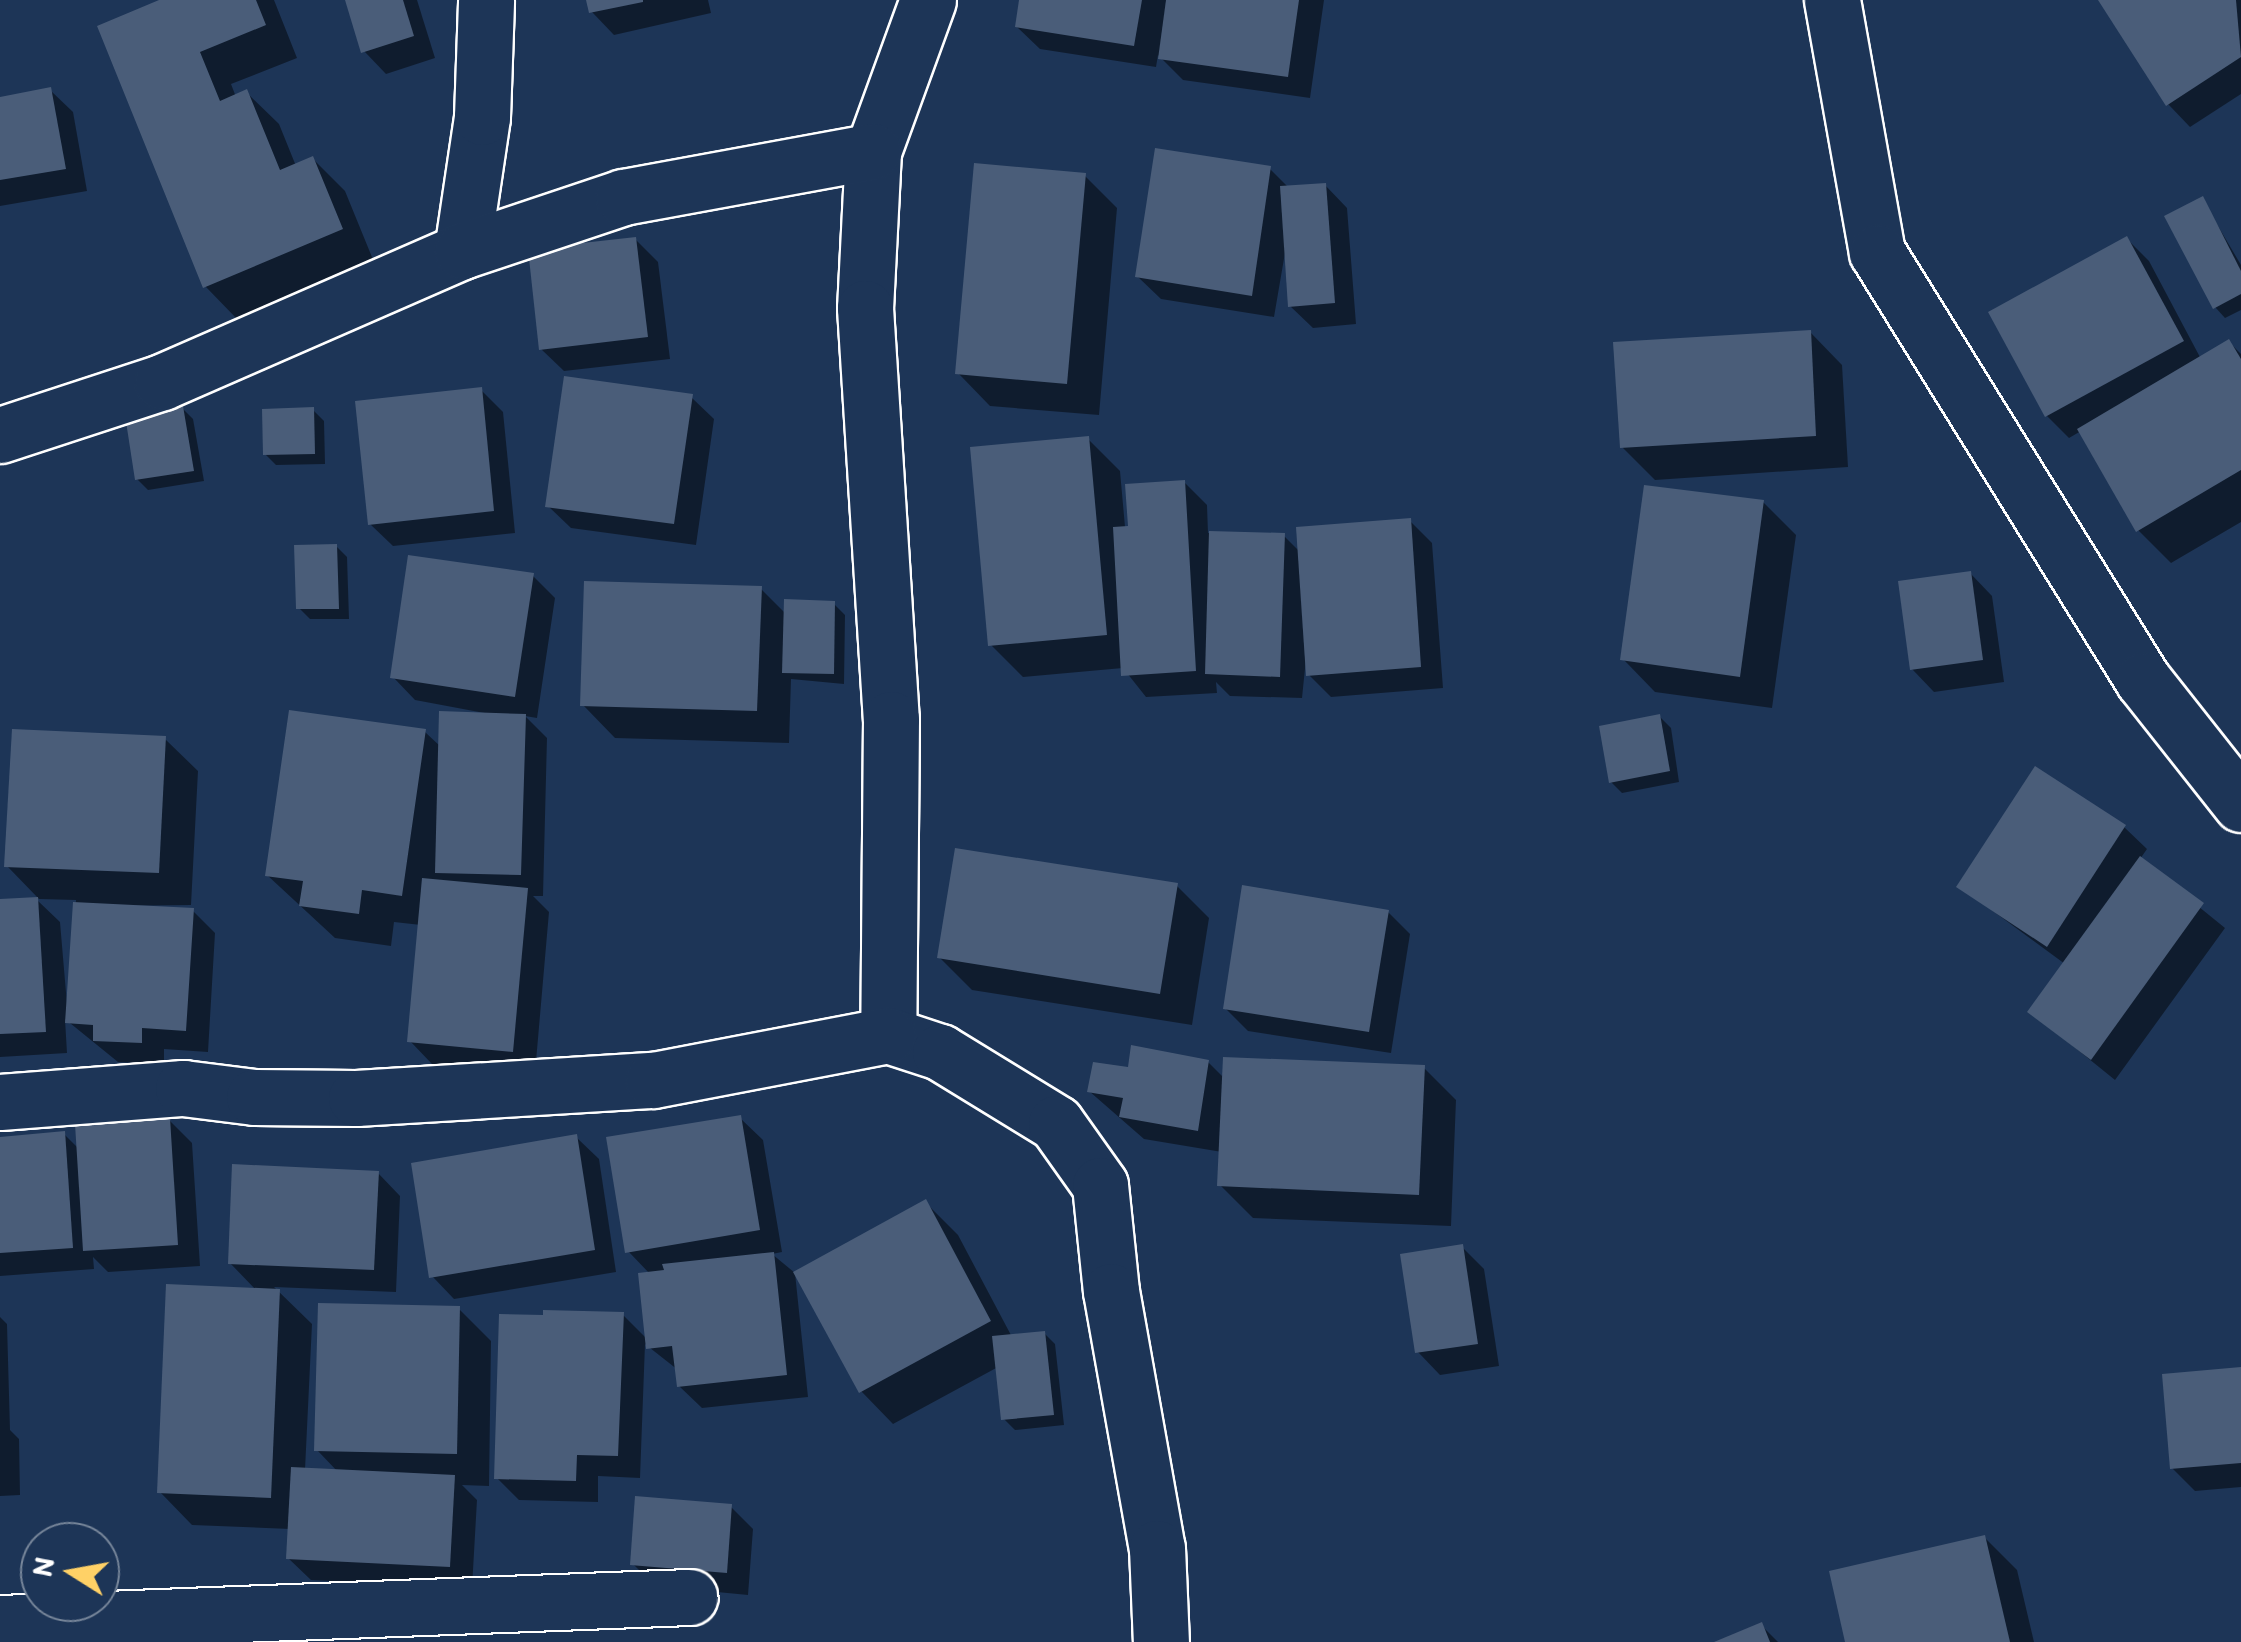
<!DOCTYPE html>
<style>
body{margin:0}
#map{position:relative;width:2241px;height:1642px;overflow:hidden;background:#1d3557;font-family:Itim,sans-serif}
div>[style]{position:absolute}
[style*='--x']{left:calc(var(--x)*1px);top:calc(var(--y)*1px);width:calc(var(--w)*1px);rotate:calc(var(--a)*1deg)}
.shadow>*{inset:0;background:#0007}
.building>*{inset:0;background:#4a5d79}
.roads{filter:drop-shadow(2px 0 #fff) drop-shadow(-2px 0 #fff) drop-shadow(0 2px #fff) drop-shadow(0 -2px #fff)}
.minor>*{height:55px;margin:-27.5px;padding:0 27.5px;transform-origin:27.5px;border-radius:27.5px;background:#1d3557}
span{translate:-50% -50%;white-space:nowrap;text-align:center;line-height:1.15;-webkit-text-stroke:10px #1d3557;paint-order:stroke}
.north{position:absolute;left:20px;top:1522px;width:100px;height:100px;box-sizing:border-box;background:#1d3557;border:2px solid #77869a;border-radius:50%;rotate:281deg;font-size:28px;font-weight:700;line-height:40px;text-align:center;color:#fff}
.north::after{content:'';display:block;margin:auto;width:35px;height:45px;background:#ffd166;clip-path:polygon(50% 0,100% 100%,50% 72%,0 100%)}
</style>
<div id="map">
<div class="shadow">
<div style="clip-path:polygon(166px 0,274px 0,297px 58px,231px 84px,236px 97px,246px 92px,279px 124px,296px 166px,313px 159px,345px 191px,374px 262px,237px 319px,205px 286px)"></div>
<div style="clip-path:polygon(348px 0,417px 0,435px 58px,386px 74px,364px 51px)"></div>
<div style="clip-path:polygon(589px 0,708px 0,711px 13px,614px 35px,592px 12px)"></div>
<div style="clip-path:polygon(1022px 0,1324px 0,1310px 98px,1183px 80px,1158px 55px,1156px 67px,1040px 49px,1017px 27px)"></div>
<div style="clip-path:polygon(2101px 0,2241px 0,2241px 94px,2190px 127px,2168px 104px)"></div>
<div style="clip-path:polygon(50px 90px,73px 112px,87px 191px,0 206px,0 99px)"></div>
<div style="clip-path:polygon(1270px 169px,1289px 188px,1325px 185px,1347px 208px,1356px 324px,1313px 328px,1290px 306px,1286px 247px,1274px 317px,1161px 299px,1138px 277px)"></div>
<div style="clip-path:polygon(1085px 176px,1117px 208px,1099px 415px,990px 406px,958px 373px)"></div>
<div style="clip-path:polygon(2202px 199px,2241px 265px,2241px 310px,2225px 318px,2215px 307px)"></div>
<div style="clip-path:polygon(635px 239px,658px 262px,670px 359px,564px 371px,541px 349px)"></div>
<div style="clip-path:polygon(2127px 239px,2149px 261px,2201px 359px,2229px 342px,2241px 354px,2241px 522px,2171px 563px,2138px 530px,2081px 431px,2069px 438px,2047px 416px)"></div>
<div style="clip-path:polygon(1810px 332px,1842px 365px,1848px 467px,1655px 480px,1622px 447px)"></div>
<div style="clip-path:polygon(481px 390px,503px 412px,515px 533px,393px 546px,370px 524px)"></div>
<div style="clip-path:polygon(691px 397px,714px 419px,696px 545px,571px 528px,548px 506px)"></div>
<div style="clip-path:polygon(182px 408px,193px 419px,204px 481px,148px 490px,137px 479px)"></div>
<div style="clip-path:polygon(313px 410px,324px 421px,325px 464px,276px 465px,265px 454px)"></div>
<div style="clip-path:polygon(1088px 439px,1120px 471px,1126px 538px,1184px 482px,1207px 505px,1208px 533px,1284px 536px,1300px 552px,1410px 521px,1432px 543px,1443px 688px,1331px 697px,1309px 675px,1307px 649px,1302px 698px,1230px 696px,1216px 682px,1217px 693px,1146px 697px,1123px 668px,1023px 677px,991px 645px)"></div>
<div style="clip-path:polygon(1763px 502px,1796px 535px,1772px 708px,1655px 692px,1623px 659px)"></div>
<div style="clip-path:polygon(336px 546px,347px 557px,349px 619px,310px 619px,299px 608px)"></div>
<div style="clip-path:polygon(1970px 573px,1992px 596px,2004px 682px,1934px 692px,1912px 669px)"></div>
<div style="clip-path:polygon(532px 575px,555px 598px,537px 718px,525px 716px,547px 738px,543px 896px,533px 896px,549px 912px,535px 1073px,432px 1064px,410px 1041px,421px 925px,394px 922px,391px 946px,335px 938px,267px 875px,425px 732px,441px 747px,495px 715px,415px 700px,393px 677px)"></div>
<div style="clip-path:polygon(760px 588px,786px 614px,834px 604px,845px 615px,844px 684px,791px 679px,789px 743px,615px 738px,583px 705px)"></div>
<div style="clip-path:polygon(1660px 717px,1671px 728px,1679px 782px,1622px 793px,1611px 782px)"></div>
<div style="clip-path:polygon(165px 739px,198px 771px,191px 905px,107px 906px,193px 911px,215px 933px,208px 1052px,164px 1049px,164px 1064px,118px 1062px,65px 1019px,67px 1053px,0 1057px,0 902px,37px 900px,60px 922px,68px 1016px,76px 900px,39px 899px,7px 866px)"></div>
<div style="clip-path:polygon(2124px 827px,2147px 849px,2140px 859px,2225px 928px,2115px 1080px,2031px 1012px,2065px 964px,1959px 886px)"></div>
<div style="clip-path:polygon(1177px 886px,1209px 918px,1192px 1025px,972px 990px,939px 957px)"></div>
<div style="clip-path:polygon(1388px 912px,1410px 934px,1391px 1053px,1248px 1031px,1225px 1008px)"></div>
<div style="clip-path:polygon(1208px 1062px,1225px 1079px,1424px 1068px,1456px 1100px,1451px 1226px,1253px 1218px,1220px 1185px,1222px 1152px,1144px 1139px,1089px 1091px,1130px 1070px)"></div>
<div style="clip-path:polygon(740px 1118px,763px 1140px,782px 1252px,772px 1254px,795px 1273px,808px 1397px,702px 1408px,679px 1386px,678px 1370px,645px 1344px,640px 1478px,598px 1476px,598px 1502px,519px 1500px,497px 1478px,623px 1315px,647px 1339px,650px 1274px,628px 1251px)"></div>
<div style="clip-path:polygon(169px 1120px,192px 1143px,200px 1266px,108px 1272px,93px 1257px,94px 1269px,0 1276px,0 1139px,64px 1134px,79px 1149px)"></div>
<div style="clip-path:polygon(576px 1137px,599px 1159px,616px 1272px,454px 1299px,432px 1276px)"></div>
<div style="clip-path:polygon(378px 1173px,400px 1196px,396px 1292px,274px 1287px,312px 1324px,305px 1470px,338px 1472px,317px 1450px,459px 1309px,491px 1341px,489px 1486px,462px 1485px,477px 1500px,472px 1588px,311px 1580px,288px 1558px,290px 1529px,192px 1525px,160px 1492px,257px 1291px,230px 1263px)"></div>
<div style="clip-path:polygon(925px 1202px,958px 1235px,1012px 1337px,1044px 1333px,1055px 1344px,1064px 1425px,1015px 1430px,1004px 1419px,998px 1367px,893px 1424px,861px 1391px)"></div>
<div style="clip-path:polygon(1462px 1247px,1484px 1269px,1499px 1366px,1440px 1375px,1418px 1352px)"></div>
<div style="clip-path:polygon(0 1317px,7px 1324px,10px 1430px,19px 1439px,20px 1495px,0 1496px)"></div>
<div style="clip-path:polygon(2241px 1370px,2241px 1487px,2195px 1491px,2172px 1468px)"></div>
<div style="clip-path:polygon(731px 1507px,753px 1529px,748px 1595px,655px 1586px,633px 1564px)"></div>
<div style="clip-path:polygon(1985px 1538px,2017px 1570px,2034px 1642px,1848px 1642px)"></div>
<div style="clip-path:polygon(1761px 1625px,1778px 1642px,1720px 1642px)"></div>
</div>
<div class="building">
<div style="clip-path:polygon(159px 0,256px 0,266px 25px,200px 52px,220px 101px,247px 89px,280px 170px,313px 156px,343px 229px,203px 288px,97px 26px)"></div>
<div style="clip-path:polygon(345px 0,403px 0,414px 36px,361px 53px)"></div>
<div style="clip-path:polygon(586px 0,643px 0,643px 2px,589px 13px)"></div>
<div style="clip-path:polygon(1019px 0,1142px 0,1134px 46px,1015px 27px)"></div>
<div style="clip-path:polygon(1166px 0,1299px 0,1288px 77px,1158px 59px)"></div>
<div style="clip-path:polygon(2098px 0,2236px 0,2241px 57px,2166px 106px)"></div>
<div style="clip-path:polygon(51px 87px,66px 169px,0 180px,0 97px)"></div>
<div style="clip-path:polygon(1155px 148px,1271px 166px,1252px 296px,1135px 277px)"></div>
<div style="clip-path:polygon(974px 163px,1086px 173px,1067px 384px,955px 374px)"></div>
<div style="clip-path:polygon(1326px 183px,1335px 303px,1288px 307px,1280px 186px)"></div>
<div style="clip-path:polygon(2203px 196px,2241px 271px,2241px 294px,2213px 309px,2164px 216px)"></div>
<div style="clip-path:polygon(2127px 236px,2184px 341px,2045px 417px,1988px 312px)"></div>
<div style="clip-path:polygon(636px 237px,648px 337px,539px 350px,528px 249px)"></div>
<div style="clip-path:polygon(1811px 330px,1816px 436px,1620px 448px,1613px 342px)"></div>
<div style="clip-path:polygon(2229px 339px,2241px 359px,2241px 470px,2136px 532px,2077px 429px)"></div>
<div style="clip-path:polygon(564px 376px,693px 394px,674px 524px,545px 507px)"></div>
<div style="clip-path:polygon(482px 387px,494px 511px,368px 525px,355px 401px)"></div>
<div style="clip-path:polygon(183px 406px,194px 471px,135px 480px,125px 415px)"></div>
<div style="clip-path:polygon(314px 407px,315px 454px,263px 455px,262px 409px)"></div>
<div style="clip-path:polygon(1089px 436px,1107px 635px,988px 646px,970px 447px)"></div>
<div style="clip-path:polygon(1185px 480px,1196px 671px,1121px 676px,1113px 527px,1128px 526px,1125px 484px)"></div>
<div style="clip-path:polygon(1644px 485px,1764px 500px,1740px 677px,1620px 660px)"></div>
<div style="clip-path:polygon(1411px 518px,1421px 667px,1306px 676px,1296px 527px)"></div>
<div style="clip-path:polygon(1209px 531px,1285px 533px,1280px 677px,1205px 674px)"></div>
<div style="clip-path:polygon(337px 544px,339px 609px,296px 609px,294px 545px)"></div>
<div style="clip-path:polygon(408px 555px,534px 573px,515px 697px,390px 678px)"></div>
<div style="clip-path:polygon(1971px 571px,1983px 660px,1910px 670px,1898px 581px)"></div>
<div style="clip-path:polygon(584px 581px,762px 586px,757px 711px,580px 706px)"></div>
<div style="clip-path:polygon(784px 599px,835px 601px,834px 674px,782px 673px)"></div>
<div style="clip-path:polygon(289px 710px,426px 729px,402px 896px,362px 890px,359px 914px,299px 906px,303px 881px,265px 876px)"></div>
<div style="clip-path:polygon(439px 711px,526px 714px,521px 875px,435px 873px)"></div>
<div style="clip-path:polygon(1660px 714px,1670px 771px,1609px 783px,1599px 726px)"></div>
<div style="clip-path:polygon(12px 729px,166px 736px,159px 873px,4px 867px)"></div>
<div style="clip-path:polygon(2035px 766px,2126px 825px,2047px 947px,1956px 887px)"></div>
<div style="clip-path:polygon(955px 848px,1178px 883px,1160px 994px,937px 958px)"></div>
<div style="clip-path:polygon(2140px 856px,2204px 903px,2091px 1060px,2027px 1012px)"></div>
<div style="clip-path:polygon(422px 878px,528px 888px,513px 1052px,407px 1042px)"></div>
<div style="clip-path:polygon(1242px 885px,1389px 910px,1369px 1032px,1223px 1009px)"></div>
<div style="clip-path:polygon(38px 897px,46px 1032px,0 1034px,0 899px)"></div>
<div style="clip-path:polygon(73px 902px,194px 908px,186px 1031px,142px 1028px,142px 1043px,93px 1041px,93px 1025px,65px 1023px)"></div>
<div style="clip-path:polygon(1131px 1045px,1209px 1060px,1198px 1131px,1119px 1117px,1123px 1098px,1087px 1092px,1093px 1062px,1128px 1067px)"></div>
<div style="clip-path:polygon(1223px 1057px,1425px 1065px,1419px 1195px,1217px 1186px)"></div>
<div style="clip-path:polygon(741px 1115px,760px 1230px,625px 1253px,606px 1137px)"></div>
<div style="clip-path:polygon(170px 1118px,178px 1245px,83px 1251px,75px 1124px)"></div>
<div style="clip-path:polygon(65px 1131px,73px 1248px,0 1253px,0 1137px)"></div>
<div style="clip-path:polygon(577px 1134px,595px 1250px,429px 1278px,411px 1163px)"></div>
<div style="clip-path:polygon(232px 1164px,379px 1171px,374px 1270px,228px 1264px)"></div>
<div style="clip-path:polygon(926px 1199px,991px 1321px,859px 1393px,793px 1272px)"></div>
<div style="clip-path:polygon(1463px 1244px,1478px 1344px,1415px 1353px,1400px 1254px)"></div>
<div style="clip-path:polygon(774px 1252px,787px 1375px,677px 1387px,672px 1346px,646px 1349px,638px 1273px,664px 1270px,662px 1264px)"></div>
<div style="clip-path:polygon(166px 1284px,280px 1289px,271px 1498px,157px 1493px)"></div>
<div style="clip-path:polygon(318px 1303px,460px 1306px,457px 1454px,314px 1451px)"></div>
<div style="clip-path:polygon(543px 1310px,624px 1312px,618px 1456px,577px 1455px,576px 1481px,494px 1479px,499px 1314px,543px 1315px)"></div>
<div style="clip-path:polygon(1045px 1331px,1054px 1415px,1001px 1420px,992px 1336px)"></div>
<div style="clip-path:polygon(2241px 1367px,2241px 1463px,2170px 1469px,2162px 1374px)"></div>
<div style="clip-path:polygon(291px 1467px,455px 1475px,450px 1567px,286px 1559px)"></div>
<div style="clip-path:polygon(635px 1496px,732px 1504px,727px 1573px,630px 1565px)"></div>
<div style="clip-path:polygon(1985px 1535px,2010px 1642px,1845px 1642px,1829px 1571px)"></div>
<div style="clip-path:polygon(1762px 1622px,1770px 1642px,1714px 1642px)"></div>
</div>
<div class="roads">
<div class="minor">
<div style="--x:928;--y:0;--w:161;--a:110"></div>
<div style="--x:873;--y:151;--w:157;--a:92.9"></div>
<div style="--x:865;--y:308;--w:412;--a:86.4"></div>
<div style="--x:891;--y:719;--w:316;--a:90.5"></div>
<div style="--x:888;--y:1035;--w:55;--a:18.1"></div>
<div style="--x:940;--y:1052;--w:136;--a:31.5"></div>
<div style="--x:1056;--y:1123;--w:76;--a:54.6"></div>
<div style="--x:1100;--y:1185;--w:107;--a:84.1"></div>
<div style="--x:1111;--y:1291;--w:261;--a:79.9"></div>
<div style="--x:1157;--y:1548;--w:94;--a:87.6"></div>
<div style="--x:1832;--y:0;--w:256;--a:79.9"></div>
<div style="--x:1877;--y:252;--w:504;--a:58.14"></div>
<div style="--x:2143;--y:680;--w:158;--a:51.7"></div>
<div style="--x:462;--y:251;--w:135;--a:-81.5"></div>
<div style="--x:482;--y:117;--w:117;--a:-88"></div>
<div style="--x:0;--y:435;--w:170;--a:-18.1"></div>
<div style="--x:162;--y:382;--w:327;--a:-23.6"></div>
<div style="--x:462;--y:251;--w:170;--a:-18.5"></div>
<div style="--x:623;--y:197;--w:254;--a:-10.4"></div>
<div style="--x:0;--y:1102;--w:184;--a:-4.4"></div>
<div style="--x:183;--y:1088;--w:72;--a:7.2"></div>
<div style="--x:254;--y:1097;--w:102;--a:0.6"></div>
<div style="--x:356;--y:1098;--w:298;--a:-3.5"></div>
<div style="--x:653;--y:1080;--w:239;--a:-10.8"></div>
<div style="--x:0;--y:1623;--w:690;--a:-2.16"></div>
</div>
</div>
<div class="north">N</div>
</div>
